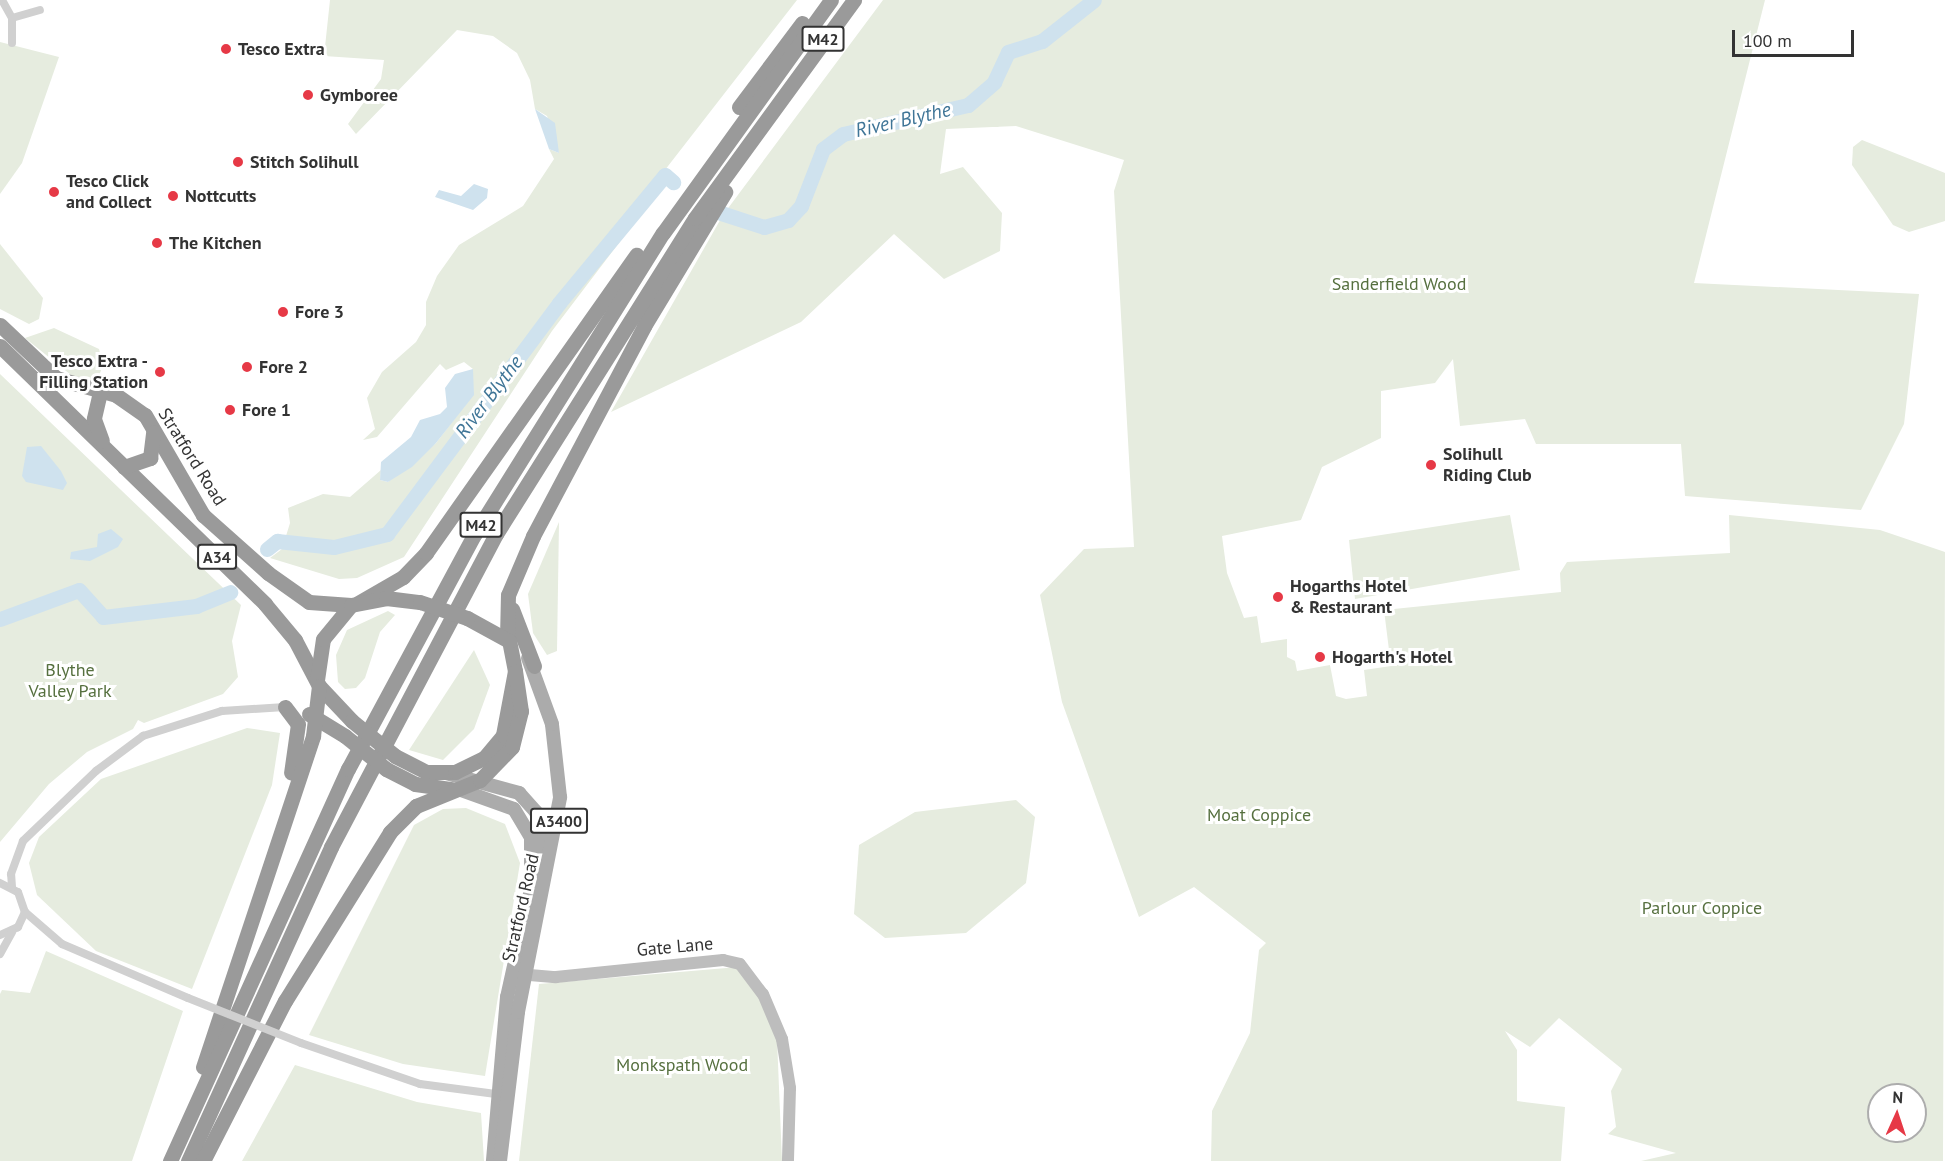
<!DOCTYPE html>
<style>
body{margin:0}
#map{position:relative;width:1945px;height:1161px;overflow:hidden;background:#fff;font-family:"PT Sans",sans-serif}
div>[style]{position:absolute}
[style*='--x']{left:calc(var(--x)*1px);top:calc(var(--y)*1px);width:calc(var(--w)*1px);rotate:calc(var(--a)*1deg)}
.green>*{inset:0;background:#e6ecdf}
.water>*{inset:0;background:#cfe2ee}
.river>*{height:15px;margin:-7.5px;padding:0 7.5px;transform-origin:7.5px;border-radius:7.5px;background:#cfe2ee}
.street>*{height:8px;margin:-4px;padding:0 4px;transform-origin:4px;border-radius:4px;background:#d0d0d0}
.secondary>*{height:12px;margin:-6px;padding:0 6px;transform-origin:6px;border-radius:6px;background:#bdbdbd}
.primary>*{height:14px;margin:-7px;padding:0 7px;transform-origin:7px;border-radius:7px;background:#ababab}
.highway>*{height:15px;margin:-7.5px;padding:0 7.5px;transform-origin:7.5px;border-radius:7.5px;background:#9a9a9a}
.street-bridge>*{height:8px;margin:-4px;padding:0 4px;transform-origin:4px;border-radius:4px;background:#d0d0d0}
.highway-bridge>*{height:15px;margin:-7.5px;padding:0 7.5px;transform-origin:7.5px;border-radius:7.5px;background:#9a9a9a}
.dots>*{width:16px;height:16px;translate:-50% -50%;box-sizing:border-box;border:3px solid #fff;border-radius:50%}
span{translate:-50% -50%;white-space:nowrap;text-align:center;line-height:1.15;-webkit-text-stroke:6px #fff;paint-order:stroke}
.shield-label span{padding:2px 4px;background:#fff;border:2px solid;border-radius:4px;-webkit-text-stroke-width:0}
.shield-label{font-size:16px;color:#333;font-weight:700}
.poi-label{font-size:18px;color:#333;font-weight:700}
.left{translate:0 -50%;text-align:left}
.right{translate:-100% -50%;text-align:right}
.park-label{font-size:18px;color:#56703f}
.street-label{font-size:18px;color:#333}
.water-label{font-size:20px;color:#3f7597;font-style:italic}
.north{position:absolute;left:1867px;top:1083px;width:60px;height:60px;box-sizing:border-box;background:#fff;border:2px solid #adadad;border-radius:50%;rotate:3deg;font-size:16px;font-weight:700;line-height:24px;text-align:center;color:#333}
.north::after{content:'';display:block;margin:auto;width:21px;height:27px;background:#e63946;clip-path:polygon(50% 0,100% 100%,50% 72%,0 100%)}
.scale{position:absolute;left:1732px;top:30px;width:122px;height:27px;box-sizing:border-box;border:3px solid #333;border-top:0;padding-left:8px;font-size:18px;line-height:21px;white-space:nowrap;color:#333;-webkit-text-stroke:4px #fff;paint-order:stroke}
</style>
<div id="map">
<div class="green">
<div style="clip-path:polygon(330px 0,797px 0,630px 215px,634px 223px,552px 331px,404px 557px,357px 578px,339px 579px,270px 558px,282px 549px,290px 523px,288px 508px,323px 494px,350px 497px,381px 470px,380px 480px,388px 482px,436px 443px,473px 395px,473px 369px,464px 362px,446px 370px,440px 364px,377px 437px,363px 440px,375px 429px,367px 398px,382px 372px,416px 342px,426px 325px,426px 302px,437px 276px,459px 245px,523px 206px,554px 159px,549px 149px,559px 153px,547px 116px,535px 109px,530px 80px,517px 53px,493px 36px,457px 30px,356px 134px,348px 124px,381px 79px,384px 60px,324px 56px)"></div>
<div style="clip-path:polygon(evenodd,883px 0,1765px 0,1694px 283px,1919px 294px,1904px 424px,1861px 510px,1685px 496px,1681px 444px,1536px 444px,1525px 419px,1460px 426px,1453px 359px,1435px 383px,1381px 391px,1381px 438px,1322px 467px,1301px 520px,1222px 536px,1227px 573px,1244px 618px,1257px 616px,1261px 643px,1287px 639px,1287px 657px,1295px 661px,1297px 671px,1330px 665px,1336px 696px,1346px 699px,1367px 696px,1364px 670px,1391px 666px,1384px 610px,1561px 592px,1560px 573px,1567px 562px,1730px 553px,1729px 515px,1880px 530px,1945px 552px,1943px 1161px,1641px 1161px,1676px 1153px,1608px 1134px,1616px 1127px,1611px 1091px,1622px 1069px,1559px 1018px,1530px 1047px,1505px 1031px,1517px 1050px,1517px 1101px,1565px 1107px,1561px 1161px,1211px 1161px,1212px 1111px,1250px 1033px,1259px 950px,1266px 943px,1194px 887px,1139px 917px,1062px 702px,1040px 595px,1084px 549px,1134px 547px,1114px 191px,1124px 160px,1016px 126px,946px 129px,940px 174px,963px 167px,1002px 213px,1000px 251px,944px 279px,894px 234px,801px 322px,611px 412px,723px 215px,883px 0,1879px 1095px,1915px 1095px,1915px 1131px,1879px 1131px,1879px 1095px)"></div>
<div style="clip-path:polygon(0 42px,59px 57px,22px 163px,0 194px)"></div>
<div style="clip-path:polygon(1862px 140px,1945px 173px,1945px 221px,1909px 232px,1893px 225px,1852px 165px,1853px 147px)"></div>
<div style="clip-path:polygon(0 244px,43px 298px,39px 319px,29px 324px,0 309px)"></div>
<div style="clip-path:polygon(54px 328px,99px 349px,103px 365px,96px 384px,76px 379px,25px 338px)"></div>
<div style="clip-path:polygon(0 374px,241px 605px,232px 641px,238px 677px,223px 694px,144px 723px,138px 720px,133px 729px,87px 752px,49px 784px,0 842px)"></div>
<div style="clip-path:polygon(1510px 515px,1520px 570px,1355px 599px,1349px 540px)"></div>
<div style="clip-path:polygon(559px 522px,557px 651px,547px 655px,533px 633px,528px 594px)"></div>
<div style="clip-path:polygon(388px 611px,395px 615px,380px 632px,365px 678px,356px 688px,345px 689px,338px 682px,336px 655px,347px 630px)"></div>
<div style="clip-path:polygon(474px 650px,490px 685px,474px 729px,443px 760px,409px 750px)"></div>
<div style="clip-path:polygon(247px 728px,280px 733px,272px 785px,192px 989px,96px 951px,37px 895px,29px 863px,39px 837px,101px 779px)"></div>
<div style="clip-path:polygon(1016px 800px,1035px 817px,1026px 883px,966px 933px,885px 938px,854px 914px,859px 845px,915px 812px)"></div>
<div style="clip-path:polygon(466px 808px,505px 824px,520px 863px,485px 1076px,403px 1064px,309px 1035px,414px 825px,443px 809px)"></div>
<div style="clip-path:polygon(46px 951px,183px 1011px,132px 1161px,0 1161px,0 994px,2px 990px,30px 993px)"></div>
<div style="clip-path:polygon(738px 967px,755px 986px,777px 1039px,782px 1161px,519px 1161px,539px 984px)"></div>
<div style="clip-path:polygon(295px 1065px,417px 1102px,481px 1113px,484px 1161px,242px 1161px)"></div>
</div>
<div class="water">
<div style="clip-path:polygon(535px 109px,555px 123px,559px 153px,549px 149px)"></div>
<div style="clip-path:polygon(474px 184px,488px 189px,487px 198px,473px 210px,435px 197px,439px 190px,461px 196px)"></div>
<div style="clip-path:polygon(473px 369px,474px 395px,436px 443px,412px 467px,388px 482px,380px 480px,381px 462px,411px 437px,420px 420px,440px 414px,447px 407px,445px 388px,455px 374px)"></div>
<div style="clip-path:polygon(41px 446px,61px 471px,67px 483px,63px 490px,26px 482px,22px 476px,27px 447px)"></div>
<div style="clip-path:polygon(111px 529px,123px 539px,118px 547px,90px 561px,70px 559px,71px 552px,97px 547px,98px 534px)"></div>
</div>
<div class="river">
<div style="--x:721;--y:213;--w:45;--a:18"></div>
<div style="--x:764;--y:227;--w:25;--a:-16"></div>
<div style="--x:788;--y:220;--w:19;--a:-47"></div>
<div style="--x:801;--y:206;--w:61;--a:-68.9"></div>
<div style="--x:823;--y:149;--w:25;--a:-37"></div>
<div style="--x:843;--y:134;--w:128;--a:-13.1"></div>
<div style="--x:968;--y:105;--w:35;--a:-41"></div>
<div style="--x:994;--y:82;--w:33;--a:-65"></div>
<div style="--x:1008;--y:52;--w:36;--a:-18"></div>
<div style="--x:1042;--y:41;--w:66;--a:-38.3"></div>
<div style="--x:267;--y:549;--w:13;--a:-39"></div>
<div style="--x:277;--y:541;--w:57;--a:6"></div>
<div style="--x:334;--y:547;--w:55;--a:-13.8"></div>
<div style="--x:387;--y:534;--w:288;--a:-53.3"></div>
<div style="--x:559;--y:303;--w:166;--a:-50.4"></div>
<div style="--x:665;--y:175;--w:11;--a:41"></div>
<div style="--x:0;--y:619;--w:84;--a:-20.2"></div>
<div style="--x:79;--y:590;--w:36;--a:48"></div>
<div style="--x:103;--y:617;--w:94;--a:-6.7"></div>
<div style="--x:196;--y:606;--w:37;--a:-22"></div>
</div>
<div class="street">
<div style="--x:2;--y:0;--w:21;--a:61"></div>
<div style="--x:12;--y:18;--w:29;--a:-16"></div>
<div style="--x:12;--y:43;--w:25;--a:-90"></div>
<div style="--x:0;--y:883;--w:20;--a:27"></div>
<div style="--x:18;--y:892;--w:21;--a:71"></div>
<div style="--x:25;--y:912;--w:17;--a:115"></div>
<div style="--x:18;--y:927;--w:20;--a:156"></div>
<div style="--x:12;--y:887;--w:13;--a:-94"></div>
<div style="--x:11;--y:874;--w:35;--a:-70"></div>
<div style="--x:23;--y:841;--w:101;--a:-43.8"></div>
<div style="--x:96;--y:771;--w:59;--a:-36.7"></div>
<div style="--x:143;--y:736;--w:83;--a:-17.6"></div>
<div style="--x:222;--y:711;--w:63;--a:-3.6"></div>
<div style="--x:25;--y:912;--w:49;--a:40.9"></div>
<div style="--x:62;--y:944;--w:137;--a:23.2"></div>
<div style="--x:0;--y:954;--w:25;--a:-61"></div>
<div style="--x:301;--y:1043;--w:126;--a:19"></div>
<div style="--x:420;--y:1084;--w:84;--a:7.5"></div>
</div>
<div class="secondary">
<div style="--x:518;--y:974;--w:38;--a:5"></div>
<div style="--x:556;--y:977;--w:168;--a:-5.8"></div>
<div style="--x:723;--y:960;--w:17;--a:13"></div>
<div style="--x:740;--y:964;--w:38;--a:53"></div>
<div style="--x:763;--y:994;--w:49;--a:67.1"></div>
<div style="--x:782;--y:1039;--w:50;--a:80.7"></div>
<div style="--x:790;--y:1088;--w:73;--a:91.6"></div>
</div>
<div class="primary">
<div style="--x:446;--y:773;--w:76;--a:15.3"></div>
<div style="--x:519;--y:793;--w:25;--a:48"></div>
<div style="--x:536;--y:812;--w:24;--a:73"></div>
<div style="--x:543;--y:835;--w:166;--a:102.5"></div>
<div style="--x:507;--y:997;--w:165;--a:94.9"></div>
<div style="--x:458;--y:789;--w:59;--a:19.7"></div>
<div style="--x:514;--y:809;--w:33;--a:59"></div>
<div style="--x:531;--y:837;--w:29;--a:90"></div>
<div style="--x:500;--y:1161;--w:150;--a:-83.1"></div>
<div style="--x:518;--y:1012;--w:219;--a:-78.9"></div>
<div style="--x:560;--y:797;--w:73;--a:-96.3"></div>
<div style="--x:552;--y:724;--w:70;--a:-110"></div>
</div>
<div class="highway">
<div style="--x:739;--y:107;--w:105;--a:-53.1"></div>
<div style="--x:0;--y:325;--w:77;--a:43.4"></div>
<div style="--x:56;--y:378;--w:62;--a:15.8"></div>
<div style="--x:116;--y:395;--w:35;--a:35"></div>
<div style="--x:145;--y:415;--w:116;--a:59.9"></div>
<div style="--x:203;--y:515;--w:87;--a:41.7"></div>
<div style="--x:268;--y:573;--w:50;--a:35.3"></div>
<div style="--x:309;--y:602;--w:42;--a:4.1"></div>
<div style="--x:0;--y:346;--w:370;--a:44.2"></div>
<div style="--x:265;--y:604;--w:47;--a:50.2"></div>
<div style="--x:295;--y:640;--w:52;--a:62.4"></div>
<div style="--x:319;--y:686;--w:48;--a:46.7"></div>
<div style="--x:100;--y:392;--w:28;--a:103"></div>
<div style="--x:94;--y:419;--w:23;--a:70"></div>
<div style="--x:124;--y:467;--w:28;--a:-19"></div>
<div style="--x:150;--y:458;--w:26;--a:-83"></div>
<div style="--x:358;--y:603;--w:52;--a:-30"></div>
<div style="--x:403;--y:577;--w:33;--a:-46"></div>
<div style="--x:426;--y:553;--w:365;--a:-54.8"></div>
<div style="--x:512;--y:609;--w:61;--a:68.9"></div>
<div style="--x:507;--y:638;--w:43;--a:-88.7"></div>
<div style="--x:508;--y:595;--w:64;--a:-67"></div>
<div style="--x:533;--y:536;--w:238;--a:-62.1"></div>
<div style="--x:644;--y:326;--w:157;--a:-58.8"></div>
<div style="--x:317;--y:680;--w:41;--a:-81.7"></div>
<div style="--x:323;--y:639;--w:44;--a:-50.5"></div>
<div style="--x:351;--y:605;--w:36;--a:-11"></div>
<div style="--x:386;--y:598;--w:34;--a:7"></div>
<div style="--x:285;--y:707;--w:21;--a:53"></div>
<div style="--x:298;--y:724;--w:49;--a:98.1"></div>
<div style="--x:309;--y:714;--w:42;--a:31.4"></div>
<div style="--x:395;--y:756;--w:36;--a:27"></div>
<div style="--x:427;--y:772;--w:28;--a:0"></div>
<div style="--x:455;--y:772;--w:32;--a:-26"></div>
<div style="--x:484;--y:758;--w:30;--a:-50"></div>
<div style="--x:503;--y:735;--w:65;--a:-79.4"></div>
<div style="--x:515;--y:671;--w:31;--a:-101"></div>
<div style="--x:509;--y:641;--w:48;--a:-151.3"></div>
<div style="--x:386;--y:769;--w:33;--a:27"></div>
<div style="--x:415;--y:784;--w:37;--a:8"></div>
<div style="--x:203;--y:1067;--w:349;--a:-71.6"></div>
<div style="--x:313;--y:736;--w:50;--a:-83.2"></div>
<div style="--x:170;--y:1161;--w:431;--a:-65.6"></div>
<div style="--x:348;--y:769;--w:266;--a:-61.7"></div>
<div style="--x:474;--y:535;--w:356;--a:-58"></div>
<div style="--x:663;--y:233;--w:287;--a:-54.2"></div>
<div style="--x:188;--y:1161;--w:345;--a:-65.5"></div>
<div style="--x:331;--y:847;--w:354;--a:-62.2"></div>
<div style="--x:496;--y:534;--w:373;--a:-57.8"></div>
<div style="--x:695;--y:218;--w:270;--a:-53.9"></div>
<div style="--x:203;--y:1161;--w:180;--a:-62.9"></div>
<div style="--x:285;--y:1001;--w:199;--a:-58.1"></div>
<div style="--x:390;--y:832;--w:37;--a:-45"></div>
<div style="--x:416;--y:806;--w:69;--a:-22.1"></div>
<div style="--x:480;--y:780;--w:46;--a:-45.9"></div>
<div style="--x:512;--y:747;--w:37;--a:-76"></div>
<div style="--x:521;--y:711;--w:40;--a:-98.5"></div>
</div>
<div class="street-bridge">
<div style="--x:188;--y:998;--w:122;--a:21.7"></div>
</div>
<div class="highway-bridge">
<div style="--x:420;--y:602;--w:50;--a:18.8"></div>
<div style="--x:352;--y:721;--w:55;--a:39.1"></div>
<div style="--x:345;--y:736;--w:53;--a:38.8"></div>
</div>
<div class="dots">
<div style="left:226px;top:49px;background:#e63946"></div>
<div style="left:308px;top:95px;background:#e63946"></div>
<div style="left:238px;top:162px;background:#e63946"></div>
<div style="left:54px;top:192px;background:#e63946"></div>
<div style="left:173px;top:196px;background:#e63946"></div>
<div style="left:157px;top:243px;background:#e63946"></div>
<div style="left:283px;top:312px;background:#e63946"></div>
<div style="left:247px;top:367px;background:#e63946"></div>
<div style="left:160px;top:372px;background:#e63946"></div>
<div style="left:230px;top:410px;background:#e63946"></div>
<div style="left:1431px;top:465px;background:#e63946"></div>
<div style="left:1278px;top:597px;background:#e63946"></div>
<div style="left:1320px;top:657px;background:#e63946"></div>
</div>
<div class="shield-label">
<span style="left:823px;top:39px">M42</span>
<span style="left:481px;top:525px">M42</span>
<span style="left:217px;top:557px">A34</span>
<span style="left:559px;top:821px">A3400</span>
</div>
<div class="poi-label">
<span class="left" style="left:238px;top:49px">Tesco Extra</span>
<span class="left" style="left:320px;top:95px">Gymboree</span>
<span class="left" style="left:250px;top:162px">Stitch Solihull</span>
<span class="left" style="left:66px;top:192px">Tesco Click<br>and Collect</span>
<span class="left" style="left:185px;top:196px">Nottcutts</span>
<span class="left" style="left:169px;top:243px">The Kitchen</span>
<span class="left" style="left:295px;top:312px">Fore 3</span>
<span class="right" style="left:148px;top:372px">Tesco Extra -<br>Filling Station</span>
<span class="left" style="left:259px;top:367px">Fore 2</span>
<span class="left" style="left:242px;top:410px">Fore 1</span>
<span class="left" style="left:1443px;top:465px">Solihull<br>Riding Club</span>
<span class="left" style="left:1290px;top:597px">Hogarths Hotel<br>&amp; Restaurant</span>
<span class="left" style="left:1332px;top:657px">Hogarth's Hotel</span>
</div>
<div class="park-label">
<span style="left:1399px;top:284px">Sanderfield Wood</span>
<span style="left:70px;top:681px">Blythe<br>Valley Park</span>
<span style="left:1259px;top:815px">Moat Coppice</span>
<span style="left:1702px;top:908px">Parlour Coppice</span>
<span style="left:682px;top:1065px">Monkspath Wood</span>
</div>
<div class="street-label">
<span style="left:192px;top:457px;rotate:58deg">Stratford Road</span>
<span style="left:521px;top:908px;rotate:-77deg">Stratford Road</span>
<span style="left:675px;top:947px;rotate:-5deg">Gate Lane</span>
</div>
<div class="water-label">
<span style="left:903px;top:120px;rotate:-13deg">River Blythe</span>
<span style="left:489px;top:397px;rotate:-53deg">River Blythe</span>
</div>
<div class="north">N</div>
<div class="scale">100 m</div>
</div>
